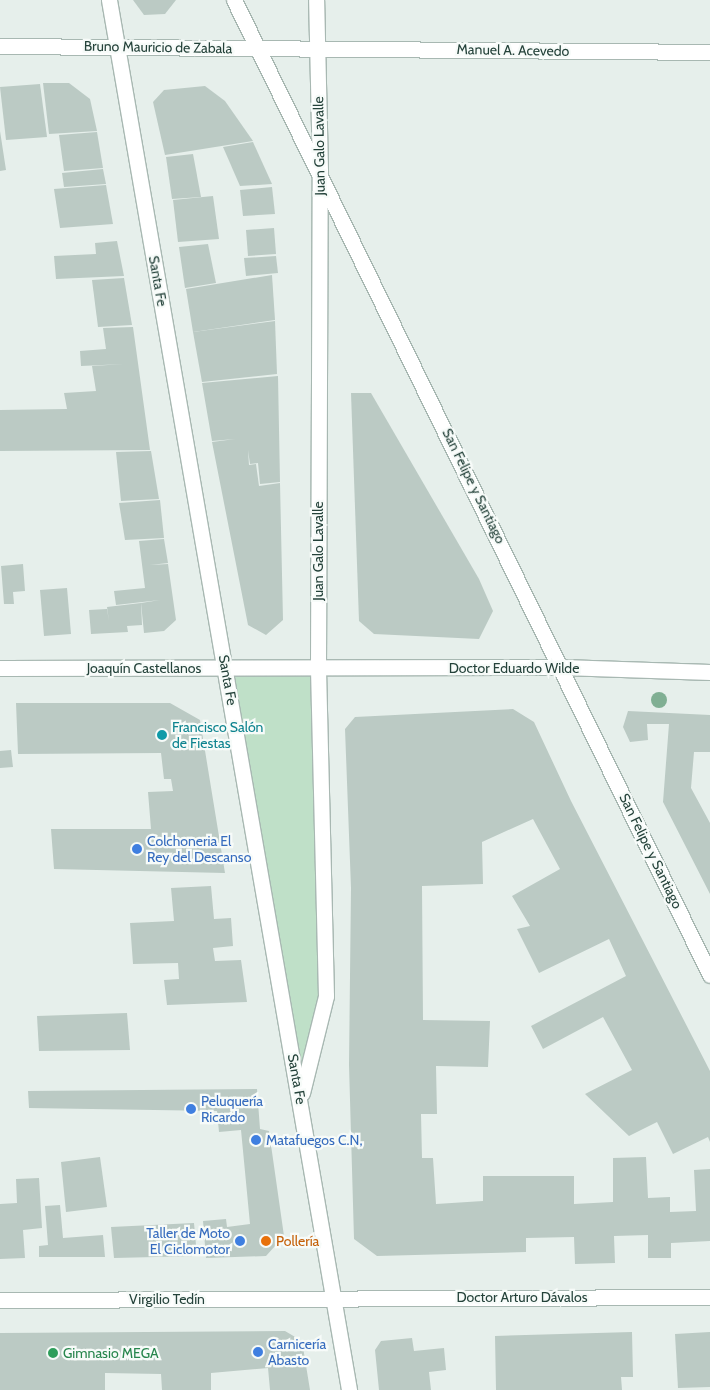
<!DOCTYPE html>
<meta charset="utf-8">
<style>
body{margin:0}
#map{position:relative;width:710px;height:1390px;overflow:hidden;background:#e6efeb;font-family:Cabin,sans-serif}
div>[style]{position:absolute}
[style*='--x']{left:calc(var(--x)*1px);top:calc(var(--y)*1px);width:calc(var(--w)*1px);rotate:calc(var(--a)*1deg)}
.green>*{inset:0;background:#bfe0c8}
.building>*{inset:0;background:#bbcac4}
.roads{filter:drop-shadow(1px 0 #a8b8b2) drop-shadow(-1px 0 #a8b8b2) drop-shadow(0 1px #a8b8b2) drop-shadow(0 -1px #a8b8b2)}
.minor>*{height:15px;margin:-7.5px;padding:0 7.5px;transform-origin:7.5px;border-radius:7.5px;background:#fff}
.trees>*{width:16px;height:16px;margin:-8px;border-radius:50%;background:#80af93}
.dots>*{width:14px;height:14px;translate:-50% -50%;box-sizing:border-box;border:2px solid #f7fbf9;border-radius:50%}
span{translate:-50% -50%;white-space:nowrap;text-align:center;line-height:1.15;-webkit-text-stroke:4.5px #f7fbf9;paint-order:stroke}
.street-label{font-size:14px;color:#24423a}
.culture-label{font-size:14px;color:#0d838f}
.left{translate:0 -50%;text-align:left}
.shop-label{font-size:14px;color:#366cbe}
.right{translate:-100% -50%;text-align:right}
.food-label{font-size:14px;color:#c56008}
.leisure-label{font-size:14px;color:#27864d}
</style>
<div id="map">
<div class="green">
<div style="clip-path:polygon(231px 671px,315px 674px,324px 994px,303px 1088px)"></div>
</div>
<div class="building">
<div style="clip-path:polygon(133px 0,176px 0,165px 14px,144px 15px)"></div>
<div style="clip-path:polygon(43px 83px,69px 83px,90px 99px,97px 131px,49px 134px)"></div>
<div style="clip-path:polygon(40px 84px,47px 137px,6px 140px,0 87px)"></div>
<div style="clip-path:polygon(205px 86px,225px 101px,253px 141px,165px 155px,153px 102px,164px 90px)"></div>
<div style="clip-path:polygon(0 131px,6px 170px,0 171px)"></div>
<div style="clip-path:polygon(97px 132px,103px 168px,64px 171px,59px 135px)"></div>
<div style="clip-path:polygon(253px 142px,272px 184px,240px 186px,223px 147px)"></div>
<div style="clip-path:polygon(193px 154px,201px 197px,172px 199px,166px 157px)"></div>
<div style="clip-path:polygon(103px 169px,106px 184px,64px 187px,62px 173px)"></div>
<div style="clip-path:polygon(106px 185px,113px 224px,60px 228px,54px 189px)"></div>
<div style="clip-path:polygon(272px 187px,275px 214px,243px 216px,240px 190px)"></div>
<div style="clip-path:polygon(213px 196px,219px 239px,178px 242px,173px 200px)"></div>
<div style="clip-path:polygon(274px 228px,276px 254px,248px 256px,246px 230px)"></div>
<div style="clip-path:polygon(117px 241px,124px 276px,56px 279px,54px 256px,96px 254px,95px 243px)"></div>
<div style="clip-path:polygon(208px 244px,216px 283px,185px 288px,179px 247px)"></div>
<div style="clip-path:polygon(276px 256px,278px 273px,246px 276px,244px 258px)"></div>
<div style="clip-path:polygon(272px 275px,275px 320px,193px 332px,186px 289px)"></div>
<div style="clip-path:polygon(124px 278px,132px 325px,98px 327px,92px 280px)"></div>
<div style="clip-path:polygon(275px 321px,277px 374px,202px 382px,193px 332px)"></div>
<div style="clip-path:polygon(133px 327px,150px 450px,0 451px,0 410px,67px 409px,64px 393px,96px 391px,92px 366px,124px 364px,81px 366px,80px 351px,106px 349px,103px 328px)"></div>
<div style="clip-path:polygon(278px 376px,280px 482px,260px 484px,258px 463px,250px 464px,248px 450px,249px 465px,256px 464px,259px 486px,280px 483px,283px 620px,266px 635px,248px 625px,212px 442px,235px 439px,212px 441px,202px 383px)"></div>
<div style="clip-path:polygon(351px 393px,371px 393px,479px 579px,493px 611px,479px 639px,374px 634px,359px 621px)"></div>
<div style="clip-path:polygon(151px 451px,159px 499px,121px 501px,116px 452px)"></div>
<div style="clip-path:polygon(160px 500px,164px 538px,125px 540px,119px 503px)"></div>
<div style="clip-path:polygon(164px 539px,168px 563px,150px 565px,168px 564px,176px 620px,164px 631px,144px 633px,141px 603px,160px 600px,116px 605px,114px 591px,145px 588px,139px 541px)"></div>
<div style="clip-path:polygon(23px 564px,25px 591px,13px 592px,14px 604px,4px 604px,1px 566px)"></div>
<div style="clip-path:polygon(67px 588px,71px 634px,44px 636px,40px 590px)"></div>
<div style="clip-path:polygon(141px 603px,142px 625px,127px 626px,128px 632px,91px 634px,89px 610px,107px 609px,109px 621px,107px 607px)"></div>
<div style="clip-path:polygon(16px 703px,170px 703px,200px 720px,225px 873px,54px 869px,51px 829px,151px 829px,148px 792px,173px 791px,171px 779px,164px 779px,161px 753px,18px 754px)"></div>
<div style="clip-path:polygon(513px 709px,534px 722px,571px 801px,710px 1071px,710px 1142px,708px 1137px,673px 1154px,657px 1122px,629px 1136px,585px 1094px,632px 1070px,603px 1017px,543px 1049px,531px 1026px,626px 976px,609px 939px,539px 973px,517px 929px,530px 926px,512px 896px,560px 869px,533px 819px,482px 842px,483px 884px,422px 886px,423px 1020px,490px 1021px,488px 1067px,436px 1066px,437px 1114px,421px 1114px,422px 1158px,433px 1158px,436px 1204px,483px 1201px,483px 1176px,574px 1176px,574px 1204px,613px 1202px,613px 1158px,646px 1157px,648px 1198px,670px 1197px,670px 1212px,696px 1211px,694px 1170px,710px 1169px,710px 1241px,671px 1243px,671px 1258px,648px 1258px,648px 1235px,614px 1236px,615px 1263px,575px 1264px,574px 1237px,526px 1238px,526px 1252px,377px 1256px,354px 1239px,349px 1065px,351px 888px,345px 729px,355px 717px)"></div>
<div style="clip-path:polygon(628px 711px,710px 715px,710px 752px,694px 752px,691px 788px,710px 823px,710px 894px,663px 802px,669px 724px,647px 724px,648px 740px,630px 742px,623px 727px)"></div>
<div style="clip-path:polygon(11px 750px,13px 767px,0 768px,0 751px)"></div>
<div style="clip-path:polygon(211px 886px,214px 919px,231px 918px,233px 946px,213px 948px,215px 961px,241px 960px,247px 1002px,167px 1005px,164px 980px,179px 979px,178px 963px,133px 964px,130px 923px,174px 921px,171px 888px)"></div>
<div style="clip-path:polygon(127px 1013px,130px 1050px,39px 1051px,37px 1016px)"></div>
<div style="clip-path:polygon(257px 1089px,260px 1129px,269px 1131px,284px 1236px,266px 1256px,206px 1258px,203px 1221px,226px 1219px,227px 1227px,250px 1224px,241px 1130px,219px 1132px,217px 1111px,29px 1108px,28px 1091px)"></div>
<div style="clip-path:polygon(100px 1157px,107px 1207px,66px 1212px,61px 1162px)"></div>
<div style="clip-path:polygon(39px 1178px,42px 1228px,23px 1230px,25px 1258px,0 1259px,0 1204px,17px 1203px,16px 1179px)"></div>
<div style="clip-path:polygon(60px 1205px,63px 1238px,103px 1235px,105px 1257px,39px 1257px,39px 1246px,48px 1245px,45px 1206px)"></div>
<div style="clip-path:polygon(194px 1223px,197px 1256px,114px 1258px,111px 1227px)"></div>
<div style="clip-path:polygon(285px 1331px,302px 1341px,310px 1390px,270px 1390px,268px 1368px,211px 1373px,211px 1390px,162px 1390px,161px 1374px,105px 1373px,105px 1390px,0 1390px,0 1333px)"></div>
<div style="clip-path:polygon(632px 1332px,633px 1377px,621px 1377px,622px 1390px,496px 1390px,495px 1336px)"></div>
<div style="clip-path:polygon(710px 1332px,710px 1387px,678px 1388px,675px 1334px)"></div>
<div style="clip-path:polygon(412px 1338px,414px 1351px,444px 1348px,446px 1370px,429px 1372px,431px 1390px,379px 1390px,375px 1350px,381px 1341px)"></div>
</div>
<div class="roads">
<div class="minor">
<div style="--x:109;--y:0;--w:1411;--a:80.2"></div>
<div style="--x:234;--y:0;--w:1085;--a:63.98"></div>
<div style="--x:0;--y:46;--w:710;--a:0.48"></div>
<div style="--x:0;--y:668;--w:562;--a:-0.1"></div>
<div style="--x:562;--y:667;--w:148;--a:1.9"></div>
<div style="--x:302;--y:1093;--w:100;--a:-76.1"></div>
<div style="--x:326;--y:996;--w:327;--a:-91.4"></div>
<div style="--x:318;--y:669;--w:498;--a:-89.8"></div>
<div style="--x:320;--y:171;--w:171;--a:-91.3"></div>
<div style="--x:0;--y:1300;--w:710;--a:-0.24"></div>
</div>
</div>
<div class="trees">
<div style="left:659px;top:700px"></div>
</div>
<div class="dots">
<div style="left:162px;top:735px;background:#0f9aa8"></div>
<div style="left:137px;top:849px;background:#3f7fe0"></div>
<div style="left:191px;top:1109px;background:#3f7fe0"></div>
<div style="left:256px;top:1140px;background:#3f7fe0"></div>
<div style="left:240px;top:1241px;background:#3f7fe0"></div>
<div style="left:266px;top:1241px;background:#e8710a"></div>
<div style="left:258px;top:1352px;background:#3f7fe0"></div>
<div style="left:53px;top:1353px;background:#2e9e5b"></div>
</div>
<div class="street-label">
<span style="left:158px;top:47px;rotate:1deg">Bruno Mauricio de Zabala</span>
<span style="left:513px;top:50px;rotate:1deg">Manuel A. Acevedo</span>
<span style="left:319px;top:146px;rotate:-91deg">Juan Galo Lavalle</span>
<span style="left:158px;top:281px;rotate:80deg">Santa Fe</span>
<span style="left:474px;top:486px;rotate:64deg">San Felipe y Santiago</span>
<span style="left:318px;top:551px;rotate:-90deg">Juan Galo Lavalle</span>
<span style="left:144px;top:668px">Joaquín Castellanos</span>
<span style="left:514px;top:668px">Doctor Eduardo Wilde</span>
<span style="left:228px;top:680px;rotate:80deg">Santa Fe</span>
<span style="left:651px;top:851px;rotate:64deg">San Felipe y Santiago</span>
<span style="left:297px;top:1079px;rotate:80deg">Santa Fe</span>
<span style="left:522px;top:1297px">Doctor Arturo Dávalos</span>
<span style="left:167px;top:1299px">Virgilio Tedín</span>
</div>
<div class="culture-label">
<span class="left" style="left:172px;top:735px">Francisco Salón<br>de Fiestas</span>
</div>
<div class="shop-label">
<span class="left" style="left:147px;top:849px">Colchoneria El<br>Rey del Descanso</span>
<span class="left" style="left:201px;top:1109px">Peluquería<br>Ricardo</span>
<span class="left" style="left:266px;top:1140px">Matafuegos C.N,</span>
<span class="right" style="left:230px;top:1241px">Taller de Moto<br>El Ciclomotor</span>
<span class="left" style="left:268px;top:1352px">Carnicería<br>Abasto</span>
</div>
<div class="food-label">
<span class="left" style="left:276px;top:1241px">Pollería</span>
</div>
<div class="leisure-label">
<span class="left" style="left:63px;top:1353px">Gimnasio MEGA</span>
</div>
</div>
